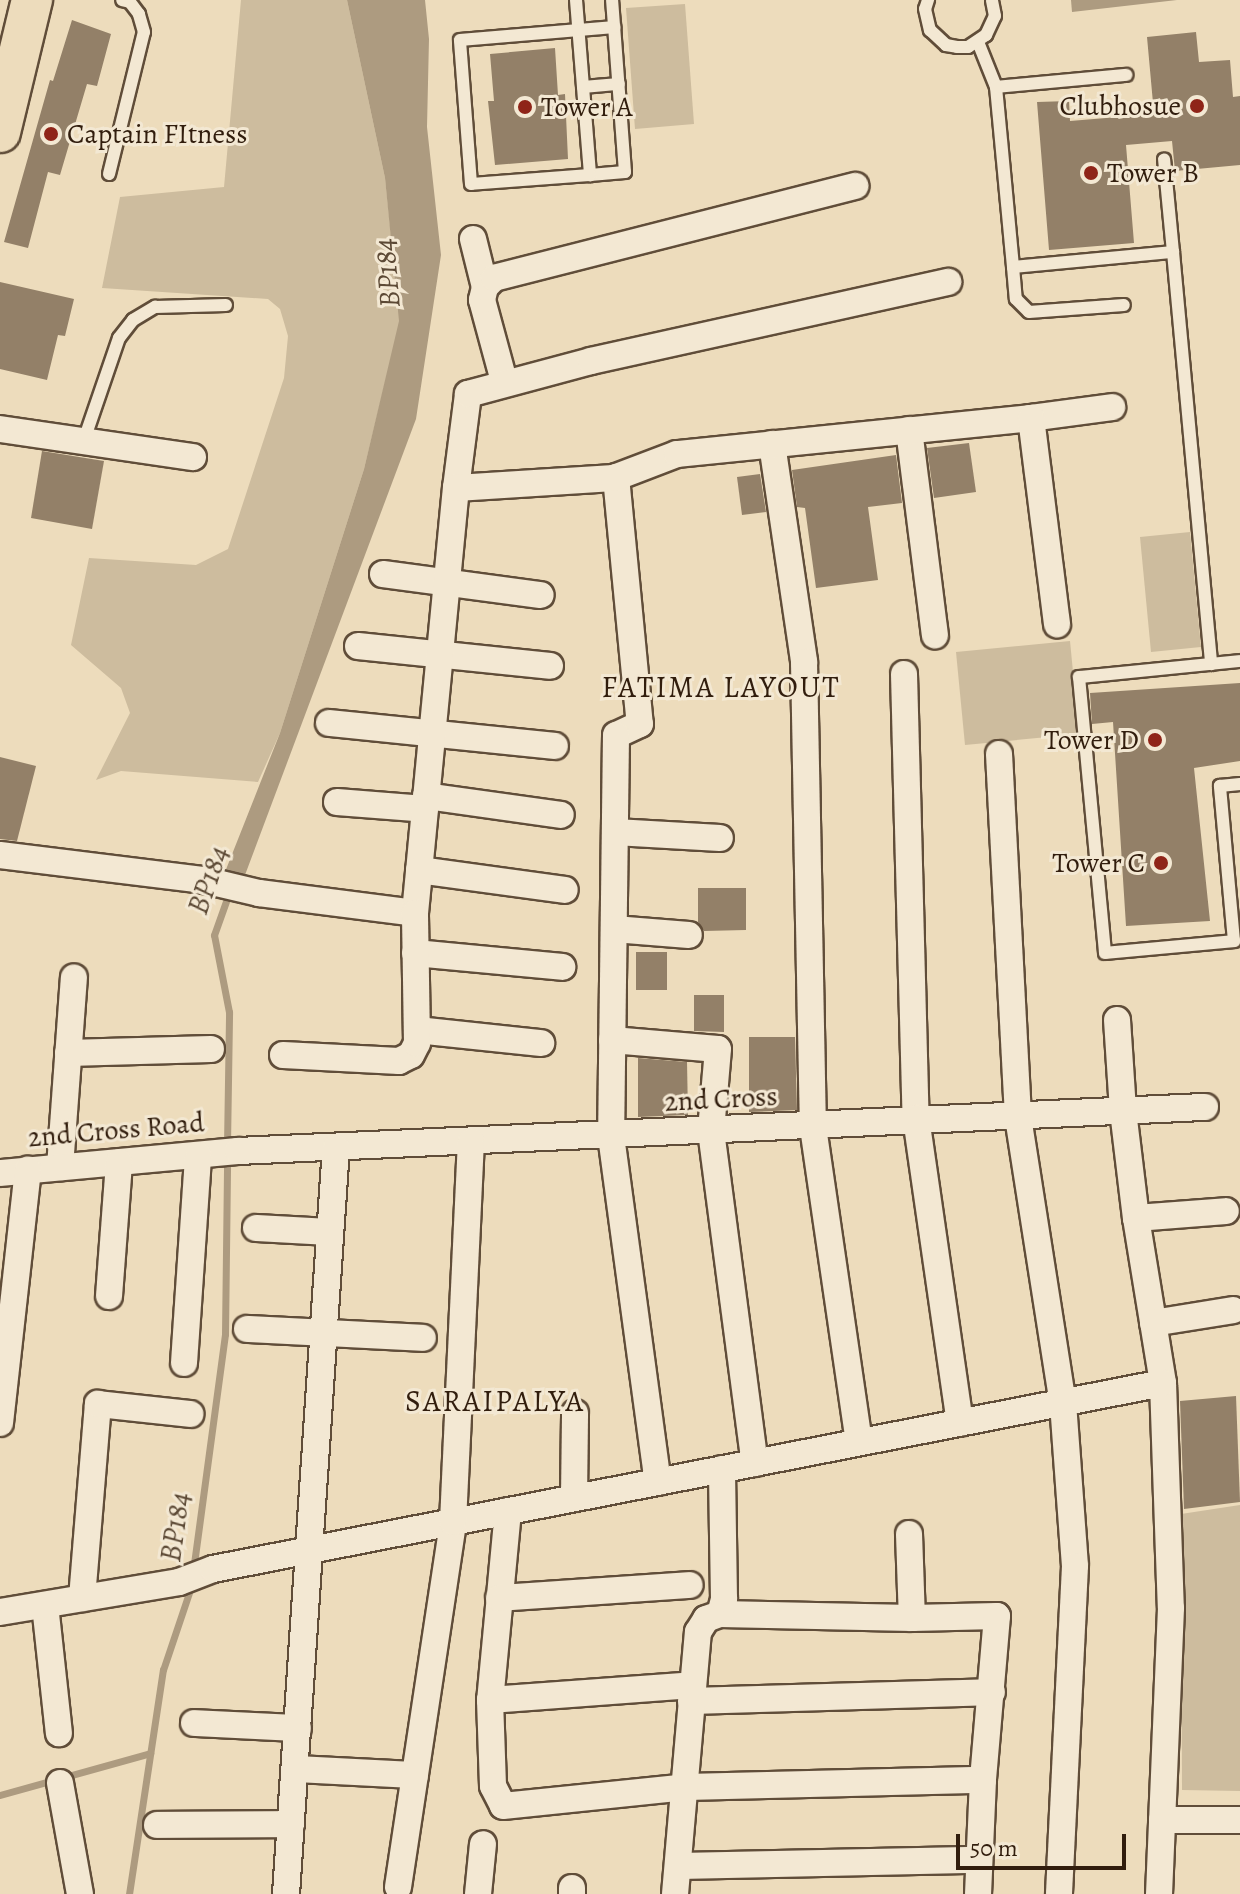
<!DOCTYPE html>
<style>
body{margin:0}
#map{position:relative;width:1240px;height:1894px;overflow:hidden;background:#eddcbc;font-family:Alegreya,serif}
div>[style]{position:absolute}
[style*='--x']{left:calc(var(--x)*1px);top:calc(var(--y)*1px);width:calc(var(--w)*1px);rotate:calc(var(--a)*1deg)}
.green>*{inset:0;background:#cdbc9e}
.water>*{inset:0;background:#ad9b80}
.stream>*{height:7px;margin:-3.5px;padding:0 3.5px;transform-origin:3.5px;border-radius:3.5px;background:#ad9b80}
.building>*{inset:0;background:#938068}
.roads{filter:drop-shadow(2px 0 #604d39) drop-shadow(-2px 0 #604d39) drop-shadow(0 2px #604d39) drop-shadow(0 -2px #604d39)}
.service>*{height:12px;margin:-6px;padding:0 6px;transform-origin:6px;border-radius:6px;background:#f3e8d3}
.minor>*{height:26px;margin:-13px;padding:0 13px;transform-origin:13px;border-radius:13px;background:#f3e8d3}
.primary>*{height:40px;margin:-20px;padding:0 20px;transform-origin:20px;border-radius:20px;background:#eddcbc}
.dots>*{width:22px;height:22px;translate:-50% -50%;box-sizing:border-box;border:4px solid #f3e8d3;border-radius:50%}
span{translate:-50% -50%;white-space:nowrap;text-align:center;line-height:1.15;-webkit-text-stroke:6px #f3e8d3;paint-order:stroke}
.poi-label{font-size:28px;color:#311d0d}
.right{translate:-100% -50%;text-align:right}
.left{translate:0 -50%;text-align:left}
.street-label{font-size:28px;color:#311d0d}
.water-label{font-size:30px;color:#5c4935;font-style:italic}
.neighbourhood-label{font-size:30px;color:#311d0d;letter-spacing:2px}
.scale{position:absolute;left:956px;top:1834px;width:170px;height:36px;box-sizing:border-box;border:4px solid #311d0d;border-top:0;padding-left:10px;font-size:24px;line-height:28px;white-space:nowrap;color:#311d0d;-webkit-text-stroke:6px #f3e8d3;paint-order:stroke}
</style>
<div id="map">
<div class="green">
<div style="clip-path:polygon(241px 0,347px 0,385px 178px,400px 321px,364px 469px,280px 733px,258px 782px,121px 771px,96px 780px,130px 713px,121px 688px,71px 645px,89px 558px,196px 565px,228px 549px,284px 378px,288px 336px,280px 309px,268px 299px,102px 288px,120px 197px,224px 187px)"></div>
<div style="clip-path:polygon(685px 4px,694px 124px,635px 129px,626px 8px)"></div>
<div style="clip-path:polygon(1190px 532px,1201px 647px,1151px 652px,1140px 537px)"></div>
<div style="clip-path:polygon(1070px 641px,1079px 734px,965px 745px,956px 652px)"></div>
<div style="clip-path:polygon(1240px 1505px,1240px 1791px,1182px 1790px,1181px 1514px)"></div>
</div>
<div class="water">
<div style="clip-path:polygon(347px 0,425px 0,429px 39px,427px 127px,441px 255px,416px 419px,245px 875px,225px 872px,280px 733px,364px 469px,399px 321px,385px 178px)"></div>
<div style="clip-path:polygon(1071px 0,1177px 0,1072px 12px)"></div>
</div>
<div class="stream">
<div style="--x:227;--y:1145;--w:133;--a:-89.1"></div>
<div style="--x:229;--y:1012;--w:78;--a:-101"></div>
<div style="--x:214;--y:935;--w:48;--a:-70.4"></div>
<div style="--x:193;--y:1571;--w:239;--a:-82.3"></div>
<div style="--x:225;--y:1334;--w:176;--a:-89.3"></div>
<div style="--x:0;--y:1795;--w:156;--a:-15.6"></div>
<div style="--x:129;--y:1894;--w:227;--a:-81.4"></div>
<div style="--x:163;--y:1670;--w:91;--a:-71.4"></div>
</div>
<div class="building">
<div style="clip-path:polygon(72px 20px,111px 34px,97px 86px,87px 84px,60px 175px,48px 172px,28px 248px,4px 242px,50px 80px,53px 81px)"></div>
<div style="clip-path:polygon(1196px 32px,1199px 62px,1230px 60px,1233px 97px,1240px 96px,1240px 165px,1175px 171px,1172px 141px,1126px 145px,1134px 243px,1049px 250px,1037px 102px,1069px 101px,1070px 121px,1154px 114px,1147px 37px)"></div>
<div style="clip-path:polygon(555px 48px,558px 95px,565px 94px,568px 159px,495px 165px,488px 101px,494px 101px,490px 54px)"></div>
<div style="clip-path:polygon(0 282px,74px 299px,65px 336px,58px 335px,47px 380px,0 369px)"></div>
<div style="clip-path:polygon(969px 443px,976px 492px,934px 498px,927px 448px)"></div>
<div style="clip-path:polygon(42px 451px,104px 461px,92px 529px,31px 518px)"></div>
<div style="clip-path:polygon(896px 455px,902px 503px,868px 507px,878px 580px,816px 588px,805px 508px,797px 507px,792px 470px)"></div>
<div style="clip-path:polygon(760px 474px,766px 512px,742px 515px,737px 477px)"></div>
<div style="clip-path:polygon(1240px 683px,1240px 761px,1194px 768px,1210px 921px,1126px 926px,1113px 722px,1092px 724px,1090px 693px)"></div>
<div style="clip-path:polygon(0 757px,36px 766px,17px 841px,0 839px)"></div>
<div style="clip-path:polygon(698px 888px,746px 888px,746px 930px,704px 931px,698px 922px)"></div>
<div style="clip-path:polygon(636px 952px,667px 952px,667px 990px,636px 990px)"></div>
<div style="clip-path:polygon(694px 995px,724px 995px,724px 1032px,694px 1031px)"></div>
<div style="clip-path:polygon(749px 1037px,795px 1037px,797px 1110px,749px 1112px)"></div>
<div style="clip-path:polygon(638px 1058px,687px 1062px,688px 1115px,638px 1117px)"></div>
<div style="clip-path:polygon(1236px 1396px,1240px 1502px,1184px 1509px,1180px 1401px)"></div>
</div>
<div class="roads">
<div class="service">
<div style="--x:576;--y:0;--w:176;--a:85.4"></div>
<div style="--x:590;--y:175;--w:35;--a:-5"></div>
<div style="--x:625;--y:172;--w:172;--a:-94.3"></div>
<div style="--x:928;--y:0;--w:9;--a:108"></div>
<div style="--x:925;--y:9;--w:22;--a:77"></div>
<div style="--x:930;--y:30;--w:22;--a:43"></div>
<div style="--x:946;--y:45;--w:11;--a:10"></div>
<div style="--x:957;--y:47;--w:11;--a:0"></div>
<div style="--x:968;--y:47;--w:22;--a:-34"></div>
<div style="--x:986;--y:35;--w:21;--a:-65"></div>
<div style="--x:995;--y:16;--w:16;--a:-101"></div>
<div style="--x:978;--y:42;--w:48;--a:68.2"></div>
<div style="--x:996;--y:87;--w:181;--a:84.6"></div>
<div style="--x:1013;--y:267;--w:161;--a:-5.4"></div>
<div style="--x:1173;--y:252;--w:93;--a:-95.5"></div>
<div style="--x:583;--y:87;--w:36;--a:-5"></div>
<div style="--x:996;--y:87;--w:131;--a:-5.3"></div>
<div style="--x:109;--y:174;--w:146;--a:-76.2"></div>
<div style="--x:144;--y:32;--w:19;--a:-106"></div>
<div style="--x:139;--y:14;--w:15;--a:-127"></div>
<div style="--x:130;--y:2;--w:8;--a:-166"></div>
<div style="--x:590;--y:175;--w:119;--a:175.7"></div>
<div style="--x:471;--y:184;--w:144;--a:-94.4"></div>
<div style="--x:460;--y:40;--w:155;--a:-4.8"></div>
<div style="--x:1173;--y:252;--w:414;--a:84.7"></div>
<div style="--x:1013;--y:267;--w:32;--a:85"></div>
<div style="--x:1016;--y:299;--w:18;--a:45"></div>
<div style="--x:1029;--y:312;--w:95;--a:-4.2"></div>
<div style="--x:84;--y:440;--w:108;--a:-71.1"></div>
<div style="--x:119;--y:338;--w:23;--a:-52"></div>
<div style="--x:133;--y:320;--w:26;--a:-31"></div>
<div style="--x:155;--y:307;--w:71;--a:-1.6"></div>
<div style="--x:1240;--y:661;--w:162;--a:174.3"></div>
<div style="--x:1079;--y:677;--w:277;--a:84.6"></div>
<div style="--x:1105;--y:953;--w:130;--a:-5.3"></div>
<div style="--x:1234;--y:941;--w:156;--a:-95.2"></div>
<div style="--x:1220;--y:786;--w:20;--a:-6"></div>
</div>
<div class="minor">
<div style="--x:473;--y:239;--w:49;--a:76"></div>
<div style="--x:504;--y:381;--w:84;--a:-105.2"></div>
<div style="--x:482;--y:300;--w:13;--a:-77"></div>
<div style="--x:485;--y:287;--w:13;--a:-45"></div>
<div style="--x:494;--y:278;--w:373;--a:-14.3"></div>
<div style="--x:1031;--y:418;--w:82;--a:-7.7"></div>
<div style="--x:0;--y:429;--w:195;--a:8.3"></div>
<div style="--x:909;--y:430;--w:207;--a:82.8"></div>
<div style="--x:772;--y:444;--w:220;--a:81.6"></div>
<div style="--x:804;--y:662;--w:465;--a:88.9"></div>
<div style="--x:813;--y:1127;--w:318;--a:81.7"></div>
<div style="--x:616;--y:477;--w:248;--a:84.5"></div>
<div style="--x:640;--y:724;--w:26;--a:155"></div>
<div style="--x:616;--y:735;--w:401;--a:90.7"></div>
<div style="--x:611;--y:1136;--w:349;--a:82.3"></div>
<div style="--x:456;--y:488;--w:95;--a:-82.7"></div>
<div style="--x:468;--y:394;--w:127;--a:-15"></div>
<div style="--x:591;--y:361;--w:366;--a:-12.5"></div>
<div style="--x:383;--y:574;--w:159;--a:7.6"></div>
<div style="--x:358;--y:646;--w:193;--a:5.9"></div>
<div style="--x:904;--y:674;--w:444;--a:88.5"></div>
<div style="--x:916;--y:1118;--w:308;--a:81.8"></div>
<div style="--x:329;--y:723;--w:227;--a:5.8"></div>
<div style="--x:999;--y:754;--w:363;--a:87"></div>
<div style="--x:1018;--y:1117;--w:290;--a:81.1"></div>
<div style="--x:1063;--y:1403;--w:163;--a:85.8"></div>
<div style="--x:1075;--y:1566;--w:328;--a:92.8"></div>
<div style="--x:426;--y:796;--w:136;--a:8"></div>
<div style="--x:337;--y:802;--w:88;--a:4.5"></div>
<div style="--x:615;--y:832;--w:105;--a:3.3"></div>
<div style="--x:0;--y:855;--w:206;--a:7"></div>
<div style="--x:204;--y:880;--w:57;--a:13.3"></div>
<div style="--x:259;--y:893;--w:157;--a:7.3"></div>
<div style="--x:415;--y:913;--w:427;--a:-84.5"></div>
<div style="--x:456;--y:488;--w:158;--a:-3.6"></div>
<div style="--x:614;--y:478;--w:67;--a:-20.9"></div>
<div style="--x:677;--y:454;--w:356;--a:-5.8"></div>
<div style="--x:1031;--y:418;--w:208;--a:82.8"></div>
<div style="--x:419;--y:870;--w:147;--a:7.8"></div>
<div style="--x:614;--y:929;--w:75;--a:4.6"></div>
<div style="--x:415;--y:953;--w:148;--a:5.4"></div>
<div style="--x:1117;--y:1020;--w:91;--a:86.2"></div>
<div style="--x:1123;--y:1111;--w:108;--a:83.1"></div>
<div style="--x:1136;--y:1218;--w:167;--a:80.7"></div>
<div style="--x:1163;--y:1383;--w:225;--a:88"></div>
<div style="--x:1171;--y:1608;--w:286;--a:92.4"></div>
<div style="--x:417;--y:1030;--w:125;--a:6"></div>
<div style="--x:612;--y:1040;--w:106;--a:4.9"></div>
<div style="--x:718;--y:1049;--w:82;--a:94.9"></div>
<div style="--x:711;--y:1131;--w:335;--a:82.5"></div>
<div style="--x:68;--y:1053;--w:143;--a:-1.6"></div>
<div style="--x:283;--y:1055;--w:116;--a:3"></div>
<div style="--x:399;--y:1061;--w:13;--a:-27"></div>
<div style="--x:411;--y:1055;--w:13;--a:-63"></div>
<div style="--x:417;--y:1043;--w:130;--a:-90.9"></div>
<div style="--x:60;--y:1167;--w:190;--a:-85.8"></div>
<div style="--x:0;--y:1173;--w:239;--a:-5.3"></div>
<div style="--x:238;--y:1151;--w:968;--a:-2.61"></div>
<div style="--x:1136;--y:1218;--w:90;--a:-4.4"></div>
<div style="--x:256;--y:1228;--w:74;--a:3.1"></div>
<div style="--x:109;--y:1296;--w:134;--a:-85.7"></div>
<div style="--x:1153;--y:1323;--w:81;--a:-9.2"></div>
<div style="--x:247;--y:1329;--w:176;--a:2.9"></div>
<div style="--x:184;--y:1363;--w:208;--a:-86.1"></div>
<div style="--x:0;--y:1423;--w:255;--a:-83.7"></div>
<div style="--x:574;--y:1498;--w:85;--a:-89.3"></div>
<div style="--x:508;--y:1511;--w:190;--a:95.4"></div>
<div style="--x:490;--y:1700;--w:86;--a:88"></div>
<div style="--x:493;--y:1786;--w:22;--a:63"></div>
<div style="--x:503;--y:1806;--w:184;--a:-5.9"></div>
<div style="--x:686;--y:1787;--w:297;--a:-1.4"></div>
<div style="--x:909;--y:1534;--w:84;--a:88"></div>
<div style="--x:82;--y:1598;--w:195;--a:-85.3"></div>
<div style="--x:98;--y:1404;--w:93;--a:6.2"></div>
<div style="--x:499;--y:1598;--w:191;--a:-3.9"></div>
<div style="--x:45;--y:1605;--w:129;--a:83.8"></div>
<div style="--x:0;--y:1612;--w:181;--a:-9.5"></div>
<div style="--x:179;--y:1582;--w:36;--a:-21"></div>
<div style="--x:213;--y:1569;--w:968;--a:-11.08"></div>
<div style="--x:720;--y:1614;--w:192;--a:1.2"></div>
<div style="--x:912;--y:1618;--w:85;--a:-1.3"></div>
<div style="--x:997;--y:1616;--w:165;--a:94.9"></div>
<div style="--x:983;--y:1780;--w:114;--a:92.5"></div>
<div style="--x:490;--y:1700;--w:203;--a:-4.2"></div>
<div style="--x:691;--y:1701;--w:301;--a:-1.7"></div>
<div style="--x:194;--y:1723;--w:104;--a:2.8"></div>
<div style="--x:295;--y:1769;--w:120;--a:2.9"></div>
<div style="--x:60;--y:1783;--w:113;--a:79.8"></div>
<div style="--x:1162;--y:1820;--w:78;--a:0"></div>
<div style="--x:157;--y:1825;--w:134;--a:-0.4"></div>
<div style="--x:680;--y:1866;--w:298;--a:-1.2"></div>
<div style="--x:398;--y:1887;--w:369;--a:-81.4"></div>
<div style="--x:453;--y:1522;--w:381;--a:-87.3"></div>
<div style="--x:286;--y:1894;--w:748;--a:-86.17"></div>
<div style="--x:478;--y:1894;--w:50;--a:-84.3"></div>
<div style="--x:572;--y:1894;--w:6;--a:-90"></div>
<div style="--x:675;--y:1894;--w:263;--a:-85"></div>
<div style="--x:698;--y:1632;--w:15;--a:-58"></div>
<div style="--x:706;--y:1619;--w:15;--a:-20"></div>
<div style="--x:720;--y:1614;--w:16;--a:-75"></div>
<div style="--x:724;--y:1599;--w:130;--a:-90.9"></div>
</div>
<div class="primary">
<div style="--x:0;--y:132;--w:136;--a:-76.4"></div>
</div>
</div>
<div class="dots">
<div style="left:1197px;top:106px;background:#8f2418"></div>
<div style="left:525px;top:107px;background:#8f2418"></div>
<div style="left:51px;top:134px;background:#8f2418"></div>
<div style="left:1091px;top:173px;background:#8f2418"></div>
<div style="left:1155px;top:740px;background:#8f2418"></div>
<div style="left:1161px;top:863px;background:#8f2418"></div>
</div>
<div class="poi-label">
<span class="right" style="left:1181px;top:106px">Clubhosue</span>
<span class="left" style="left:541px;top:107px">Tower A</span>
<span class="left" style="left:67px;top:134px">Captain FItness</span>
<span class="left" style="left:1107px;top:173px">Tower B</span>
<span class="right" style="left:1139px;top:740px">Tower D</span>
<span class="right" style="left:1145px;top:863px">Tower C</span>
</div>
<div class="street-label">
<span style="left:721px;top:1099px;rotate:-3deg">2nd Cross</span>
<span style="left:116px;top:1130px;rotate:-5deg">2nd Cross Road</span>
</div>
<div class="water-label">
<span style="left:387px;top:273px;rotate:-95deg">BP184</span>
<span style="left:208px;top:880px;rotate:-71deg">BP184</span>
<span style="left:175px;top:1527px;rotate:-82deg">BP184</span>
</div>
<div class="neighbourhood-label">
<span style="left:721px;top:687px">FATIMA LAYOUT</span>
<span style="left:495px;top:1401px">SARAIPALYA</span>
</div>
<div class="scale">50 m</div>
</div>
